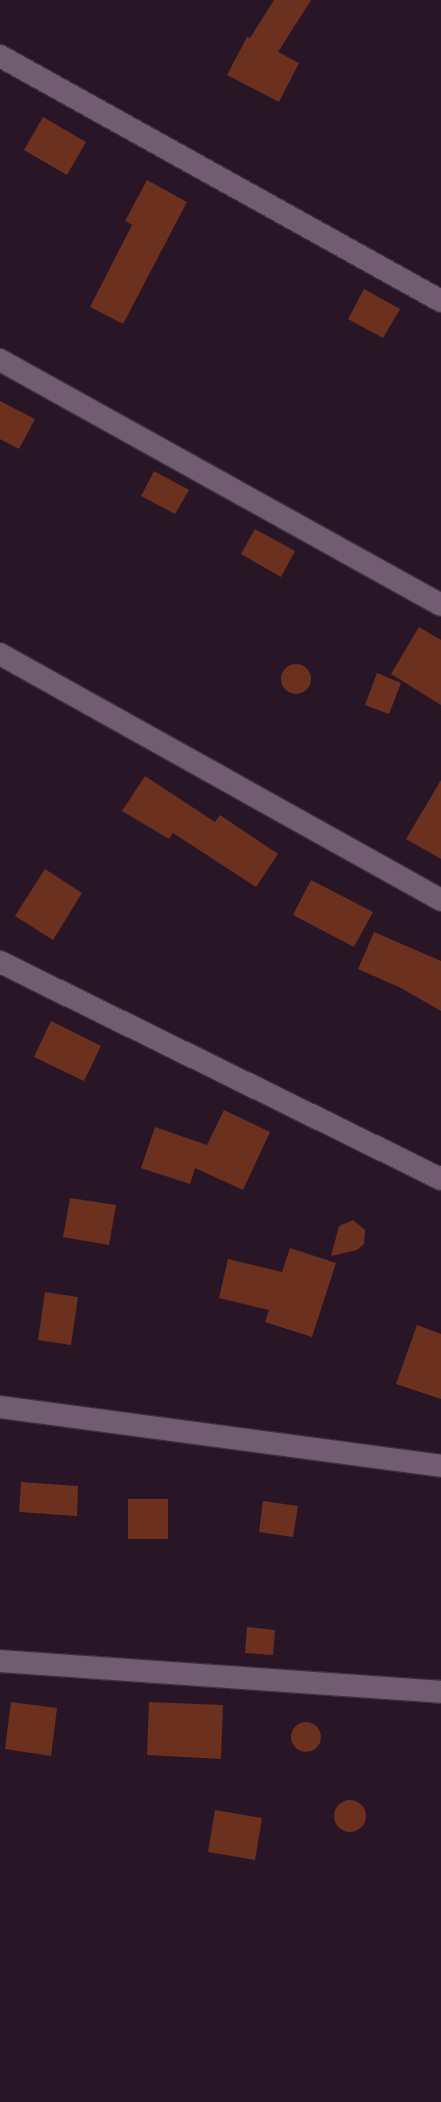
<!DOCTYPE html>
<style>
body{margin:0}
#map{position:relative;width:441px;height:2102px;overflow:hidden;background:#281627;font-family:"Sofia Sans Condensed",sans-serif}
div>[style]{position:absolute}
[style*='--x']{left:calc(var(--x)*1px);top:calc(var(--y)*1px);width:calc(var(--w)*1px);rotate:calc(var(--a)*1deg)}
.building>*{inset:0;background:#6c301e}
.round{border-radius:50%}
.roads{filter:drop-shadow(1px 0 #3d303d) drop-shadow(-1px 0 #3d303d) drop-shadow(0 1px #3d303d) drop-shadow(0 -1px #3d303d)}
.street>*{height:22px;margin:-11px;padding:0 11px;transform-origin:11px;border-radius:11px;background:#725c71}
span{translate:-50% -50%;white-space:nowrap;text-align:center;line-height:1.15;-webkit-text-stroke:4px #0c050c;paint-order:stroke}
</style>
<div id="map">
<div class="building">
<div style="clip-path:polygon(274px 0,311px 0,278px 52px,299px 63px,279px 102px,227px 75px,247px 37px,250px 38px)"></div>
<div style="clip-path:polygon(43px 117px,86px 142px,67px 175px,24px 150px)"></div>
<div style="clip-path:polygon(147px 180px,187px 202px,123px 324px,90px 307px,132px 225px,125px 221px)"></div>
<div style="clip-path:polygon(364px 289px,400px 309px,383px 338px,348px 319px)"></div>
<div style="clip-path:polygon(0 401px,35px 419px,19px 449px,0 439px)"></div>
<div style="clip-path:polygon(154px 471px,189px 490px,175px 514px,141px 496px)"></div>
<div style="clip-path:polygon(255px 529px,295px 551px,281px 577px,241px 554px)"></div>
<div style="clip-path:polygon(419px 627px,441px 640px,441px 705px,391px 674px)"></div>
<div class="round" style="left:281px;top:664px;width:30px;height:30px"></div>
<div style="clip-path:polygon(377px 673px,401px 683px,389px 714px,365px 705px)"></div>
<div style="clip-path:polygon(145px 776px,215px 822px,220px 815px,278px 854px,256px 887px,173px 833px,169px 839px,122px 811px)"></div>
<div style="clip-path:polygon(441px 780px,441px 859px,406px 839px)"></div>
<div style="clip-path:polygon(45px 869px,82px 893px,53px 940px,15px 916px)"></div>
<div style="clip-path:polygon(311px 880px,373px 912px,354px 947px,293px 915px)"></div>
<div style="clip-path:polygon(374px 932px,441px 961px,441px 1011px,401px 988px,358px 969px)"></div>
<div style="clip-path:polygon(51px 1021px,101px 1046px,84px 1081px,34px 1057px)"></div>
<div style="clip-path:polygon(224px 1110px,270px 1132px,243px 1190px,195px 1168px,190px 1184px,141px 1168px,155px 1127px,207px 1145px)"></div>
<div style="clip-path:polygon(70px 1198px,116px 1205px,109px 1245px,63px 1237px)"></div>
<div style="clip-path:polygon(353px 1220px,365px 1230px,364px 1244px,357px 1250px,331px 1256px,339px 1226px)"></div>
<div style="clip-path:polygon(290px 1248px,336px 1263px,312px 1337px,265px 1322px,269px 1310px,219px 1298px,228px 1259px,282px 1272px)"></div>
<div style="clip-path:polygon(45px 1292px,78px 1297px,71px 1345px,38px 1340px)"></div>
<div style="clip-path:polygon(417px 1325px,441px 1334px,441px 1399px,396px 1384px)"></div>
<div style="clip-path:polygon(21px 1482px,78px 1486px,77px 1516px,19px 1512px)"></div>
<div style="clip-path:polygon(128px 1499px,168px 1499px,168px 1539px,128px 1539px)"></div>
<div style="clip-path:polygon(263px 1501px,298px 1506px,293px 1537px,259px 1532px)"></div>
<div style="clip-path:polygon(247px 1627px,275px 1630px,273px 1655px,245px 1653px)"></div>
<div style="clip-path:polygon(11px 1702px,57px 1708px,51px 1756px,5px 1749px)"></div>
<div style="clip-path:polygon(149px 1702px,223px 1705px,221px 1759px,147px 1755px)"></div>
<div class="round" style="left:291px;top:1722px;width:30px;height:30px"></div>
<div class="round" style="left:334px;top:1800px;width:32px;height:32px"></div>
<div style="clip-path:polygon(215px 1810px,262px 1818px,255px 1860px,208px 1852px)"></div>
</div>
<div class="roads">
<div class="street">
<div style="--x:0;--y:56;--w:504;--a:29.05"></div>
<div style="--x:0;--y:360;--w:504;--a:29.05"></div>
<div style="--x:0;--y:654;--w:505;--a:29.15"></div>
<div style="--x:0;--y:962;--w:491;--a:26.2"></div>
<div style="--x:0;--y:1407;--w:445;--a:7.6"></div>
<div style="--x:0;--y:1661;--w:442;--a:4"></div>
</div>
</div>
</div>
